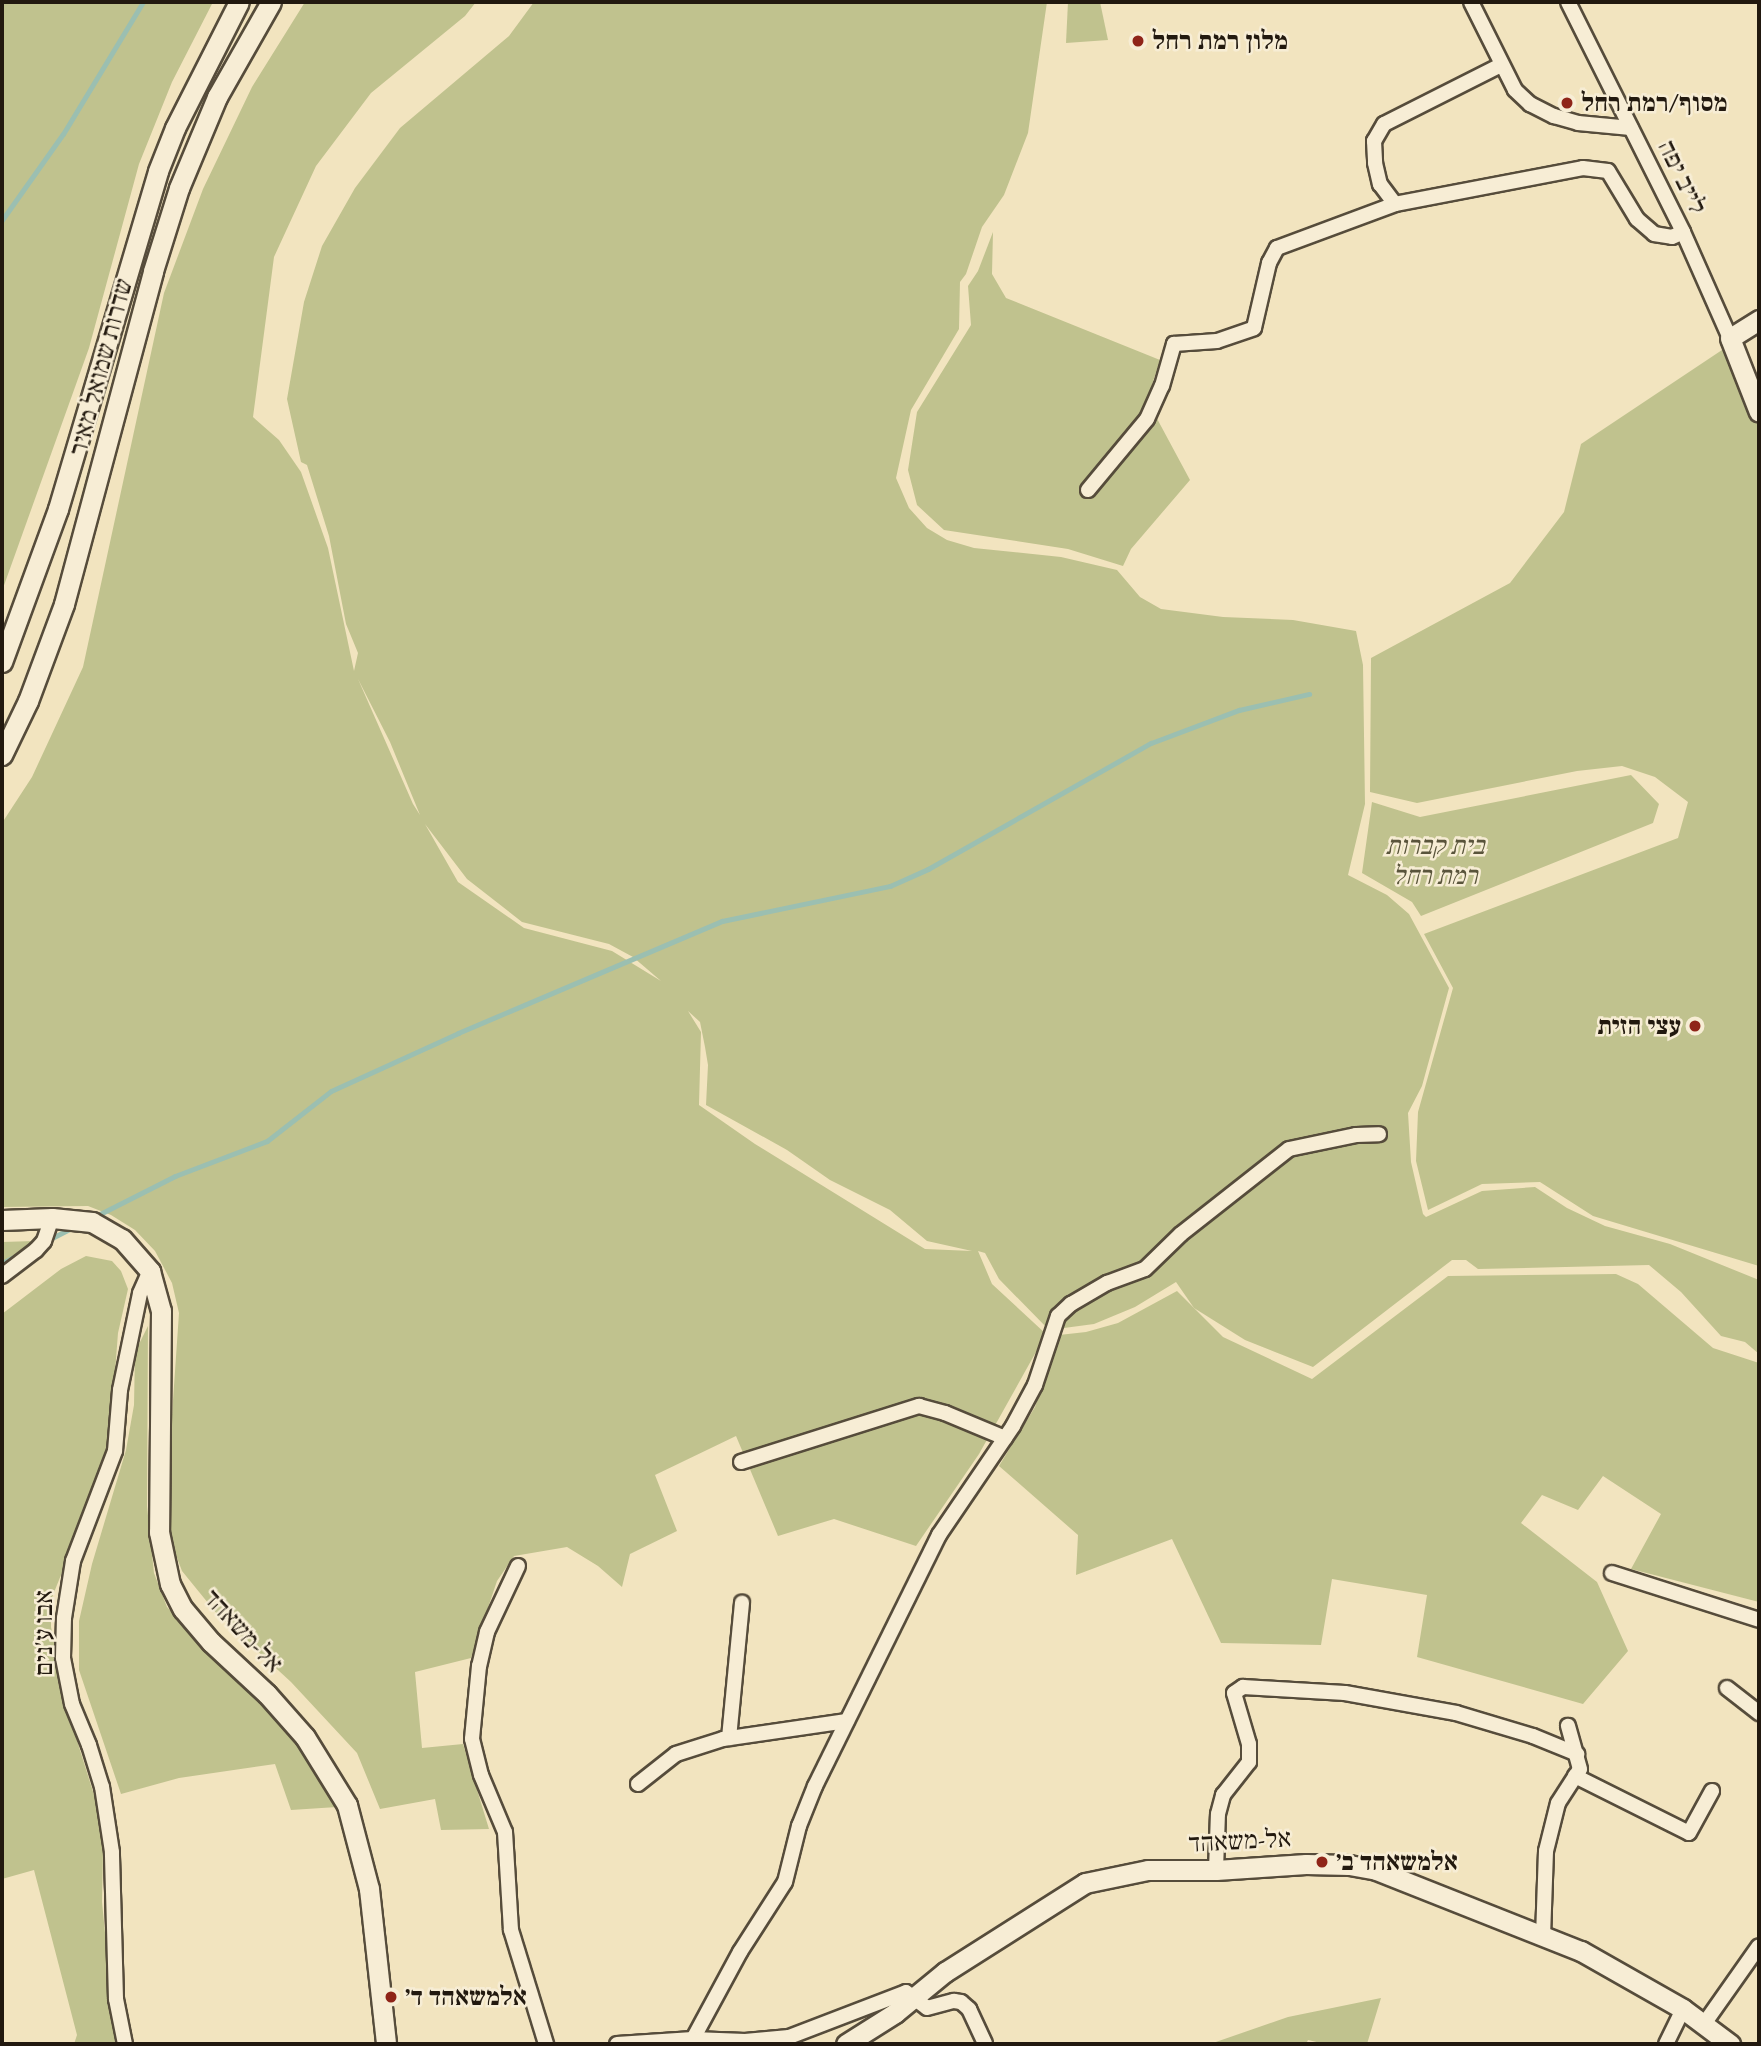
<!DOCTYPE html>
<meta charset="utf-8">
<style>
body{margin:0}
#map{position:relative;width:1761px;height:2046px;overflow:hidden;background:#f2e4bf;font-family:"EB Garamond","Frank Ruhl Libre",serif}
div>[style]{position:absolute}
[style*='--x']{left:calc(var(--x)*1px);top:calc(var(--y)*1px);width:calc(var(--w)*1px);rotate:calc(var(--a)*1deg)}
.green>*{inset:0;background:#c0c28e}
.stream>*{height:5px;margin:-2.5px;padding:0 2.5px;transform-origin:2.5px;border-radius:2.5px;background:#9bbfb1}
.roads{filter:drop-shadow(2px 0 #564c3b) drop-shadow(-2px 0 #564c3b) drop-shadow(0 2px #564c3b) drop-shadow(0 -2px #564c3b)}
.street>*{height:14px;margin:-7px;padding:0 7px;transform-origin:7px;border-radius:7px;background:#f7edd5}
.secondary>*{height:19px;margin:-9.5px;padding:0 9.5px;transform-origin:9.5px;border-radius:9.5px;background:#f7edd5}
.dots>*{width:19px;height:19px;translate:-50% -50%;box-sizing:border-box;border:4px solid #f7edd5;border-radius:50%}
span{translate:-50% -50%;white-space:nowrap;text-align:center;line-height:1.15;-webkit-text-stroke:5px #f7edd5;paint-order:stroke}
.poi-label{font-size:26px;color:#22190f;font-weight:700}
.left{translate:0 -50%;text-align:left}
.right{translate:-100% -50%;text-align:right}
.street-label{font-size:26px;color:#22190f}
.park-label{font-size:26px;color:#59543b;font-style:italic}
.frame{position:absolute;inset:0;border:4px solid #22190f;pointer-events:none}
</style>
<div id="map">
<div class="green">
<div style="clip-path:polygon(2px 2px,213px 2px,172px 82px,139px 164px,89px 348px,2px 591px)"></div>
<div style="clip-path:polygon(evenodd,305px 2px,476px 2px,465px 16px,371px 93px,316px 166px,274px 257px,253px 417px,279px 440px,301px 472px,328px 548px,354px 671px,358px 653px,346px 624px,329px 536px,307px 465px,301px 462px,287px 399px,304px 302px,322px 246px,355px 188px,400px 128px,509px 36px,534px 2px,1047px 2px,1028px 133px,1004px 195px,982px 227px,966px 274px,960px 282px,959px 329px,911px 410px,896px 478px,909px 508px,927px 528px,947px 540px,974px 548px,1061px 557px,1117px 570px,1140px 597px,1161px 609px,1223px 617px,1293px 620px,1356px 631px,1363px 665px,1365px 804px,1348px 875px,1387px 895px,1409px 914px,1449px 988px,1422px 1086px,1408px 1113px,1411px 1162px,1423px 1214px,1426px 1217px,1482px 1191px,1535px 1187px,1567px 1208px,1605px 1226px,1670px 1244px,1759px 1280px,1759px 1354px,1745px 1342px,1721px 1336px,1681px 1292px,1649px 1265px,1478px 1269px,1466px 1260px,1452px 1260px,1313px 1367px,1245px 1340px,1194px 1308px,1176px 1282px,1135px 1307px,1094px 1324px,1049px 1330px,999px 1279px,985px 1253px,978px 1251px,992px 1284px,1046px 1334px,979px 1454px,916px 1546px,834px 1519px,778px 1536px,736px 1436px,655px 1475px,677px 1531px,630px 1554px,622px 1587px,598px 1566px,567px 1547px,514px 1556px,497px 1581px,471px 1658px,415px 1672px,422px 1748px,463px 1744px,489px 1829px,441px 1830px,435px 1799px,380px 1809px,357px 1753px,291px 1682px,217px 1614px,182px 1571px,171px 1542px,170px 1444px,179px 1313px,172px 1283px,155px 1251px,135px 1230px,111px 1215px,88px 1206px,2px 1207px,2px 823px,32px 777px,83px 667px,164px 293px,203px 189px,252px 87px,305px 2px,358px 679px,390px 742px,420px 815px,413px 804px,358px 679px,305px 2px,425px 824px,467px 879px,522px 922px,609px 944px,633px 957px,661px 981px,612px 951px,524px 928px,458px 882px,425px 824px,305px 2px,688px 1011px,700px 1022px,705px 1047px,708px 1065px,706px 1105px,787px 1150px,830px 1180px,890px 1210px,927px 1241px,972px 1251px,925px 1249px,755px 1144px,699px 1105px,701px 1032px,688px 1011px)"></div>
<div style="clip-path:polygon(1068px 2px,1100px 2px,1108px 40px,1066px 43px)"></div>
<div style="clip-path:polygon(993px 232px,992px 274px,1006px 298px,1160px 360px,1147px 400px,1190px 480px,1131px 549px,1123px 566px,1068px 549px,944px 530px,917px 505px,908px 470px,917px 412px,971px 325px,968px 286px,978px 271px)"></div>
<div style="clip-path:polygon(1728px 346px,1759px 427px,1759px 1266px,1593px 1216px,1540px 1182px,1482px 1184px,1428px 1210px,1416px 1161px,1418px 1112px,1453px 988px,1424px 934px,1678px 838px,1688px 802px,1655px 777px,1622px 766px,1577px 771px,1417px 803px,1370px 792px,1371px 658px,1510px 583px,1564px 512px,1581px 444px)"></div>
<div style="clip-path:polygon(1631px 775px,1659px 804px,1653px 823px,1421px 916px,1412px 902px,1362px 873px,1372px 802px,1420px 817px)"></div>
<div style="clip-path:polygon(34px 1241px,2px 1264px,2px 1242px)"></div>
<div style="clip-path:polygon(86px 1256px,112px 1261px,121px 1271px,128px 1289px,118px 1333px,110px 1437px,101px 1475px,51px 1600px,51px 1627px,74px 1731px,100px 1814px,103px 1852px,102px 1902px,116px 2044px,74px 2044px,77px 2035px,34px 1870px,2px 1879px,2px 1314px,61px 1269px)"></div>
<div style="clip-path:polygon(1616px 1274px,1638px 1284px,1713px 1348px,1759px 1363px,1759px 1602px,1631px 1569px,1661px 1514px,1603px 1476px,1578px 1510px,1542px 1495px,1521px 1523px,1597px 1582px,1628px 1651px,1583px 1704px,1417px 1657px,1427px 1595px,1332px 1579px,1321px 1645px,1221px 1643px,1172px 1539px,1076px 1575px,1078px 1535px,999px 1466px,1035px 1407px,1059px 1335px,1086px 1332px,1118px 1323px,1177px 1291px,1223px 1337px,1312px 1379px,1448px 1276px)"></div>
<div style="clip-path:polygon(148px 1326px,147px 1506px,154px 1573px,167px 1607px,302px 1745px,337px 1807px,291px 1810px,275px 1764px,179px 1778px,121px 1794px,79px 1670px,79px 1621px,92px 1564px,126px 1450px,134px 1405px,135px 1352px)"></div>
<div style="clip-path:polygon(1381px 1998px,1367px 2044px,1325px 2044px,1308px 2040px,1306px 2044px,1210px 2044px,1288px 2017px)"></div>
</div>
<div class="stream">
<div style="--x:2;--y:220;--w:105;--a:-54.7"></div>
<div style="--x:63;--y:134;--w:154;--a:-58.8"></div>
<div style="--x:92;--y:1218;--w:93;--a:-26.8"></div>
<div style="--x:175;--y:1176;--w:98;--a:-20.8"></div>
<div style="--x:267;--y:1141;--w:81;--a:-38"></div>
<div style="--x:331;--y:1091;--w:140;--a:-24.5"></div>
<div style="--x:458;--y:1033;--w:287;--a:-23"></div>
<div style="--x:722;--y:921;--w:172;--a:-11.8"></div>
<div style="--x:890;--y:886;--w:42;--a:-24.1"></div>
<div style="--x:928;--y:869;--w:256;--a:-29.5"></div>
<div style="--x:1151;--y:743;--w:94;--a:-20.6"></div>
<div style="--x:1239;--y:710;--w:72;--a:-12.9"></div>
<div style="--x:48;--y:1240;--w:29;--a:-27"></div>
<div style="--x:2;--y:1263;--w:25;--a:-27"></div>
</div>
<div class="roads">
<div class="street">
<div style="--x:1471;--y:2;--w:98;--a:63.4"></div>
<div style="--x:1515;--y:90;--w:21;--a:43"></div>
<div style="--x:1530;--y:104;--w:27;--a:27"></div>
<div style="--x:1554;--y:116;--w:25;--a:16"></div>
<div style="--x:1578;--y:123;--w:53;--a:5.4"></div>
<div style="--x:1568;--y:2;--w:257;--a:63.4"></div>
<div style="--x:1683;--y:232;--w:116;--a:66.1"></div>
<div style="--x:1501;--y:65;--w:131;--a:153.2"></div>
<div style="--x:1384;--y:124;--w:20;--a:120"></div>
<div style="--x:1374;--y:141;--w:22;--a:87"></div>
<div style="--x:1375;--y:163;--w:22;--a:77"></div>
<div style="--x:1380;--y:184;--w:25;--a:53"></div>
<div style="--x:1395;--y:204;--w:191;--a:-10.8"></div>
<div style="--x:1583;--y:168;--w:25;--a:7"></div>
<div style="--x:1608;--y:171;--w:56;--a:58.9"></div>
<div style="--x:1637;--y:219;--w:23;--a:41"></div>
<div style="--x:1654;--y:234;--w:18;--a:9"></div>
<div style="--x:1672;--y:237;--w:12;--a:-24"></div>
<div style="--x:1088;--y:490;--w:92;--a:-50.3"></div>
<div style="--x:1147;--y:419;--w:36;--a:-66"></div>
<div style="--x:1162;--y:386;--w:44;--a:-74.1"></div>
<div style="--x:1174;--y:344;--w:43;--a:-4"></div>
<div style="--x:1217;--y:341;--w:39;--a:-19"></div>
<div style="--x:1254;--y:328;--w:67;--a:-77"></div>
<div style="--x:1269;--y:263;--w:17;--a:-62"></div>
<div style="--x:1277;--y:248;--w:126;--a:-20.4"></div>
<div style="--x:2;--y:1276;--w:43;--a:-37.4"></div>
<div style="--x:36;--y:1250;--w:12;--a:-48"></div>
<div style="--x:44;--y:1241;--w:24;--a:-71"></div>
<div style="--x:741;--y:1462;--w:187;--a:-17.5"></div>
<div style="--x:919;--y:1406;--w:27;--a:15"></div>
<div style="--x:945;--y:1413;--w:65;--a:22.6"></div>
<div style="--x:518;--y:1566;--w:73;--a:115.2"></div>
<div style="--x:487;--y:1632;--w:35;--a:103"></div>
<div style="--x:479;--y:1666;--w:73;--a:95.5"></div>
<div style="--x:472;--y:1739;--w:37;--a:76"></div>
<div style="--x:481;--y:1775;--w:62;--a:67.2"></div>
<div style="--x:505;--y:1832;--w:98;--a:86.5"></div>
<div style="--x:511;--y:1930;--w:119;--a:72.9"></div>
<div style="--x:1612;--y:1573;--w:154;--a:17.7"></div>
<div style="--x:1727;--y:1688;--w:41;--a:38"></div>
<div style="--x:729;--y:1738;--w:136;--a:-84.5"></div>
<div style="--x:1575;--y:1776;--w:127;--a:26.6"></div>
<div style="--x:1689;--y:1833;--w:48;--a:-61.3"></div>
<div style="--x:638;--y:1784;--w:48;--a:-38.3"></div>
<div style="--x:676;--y:1754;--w:49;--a:-17.7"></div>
<div style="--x:723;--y:1739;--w:125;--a:-8.3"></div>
<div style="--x:1216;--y:1870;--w:56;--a:-88"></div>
<div style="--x:1218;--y:1814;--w:20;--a:-75"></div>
<div style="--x:1223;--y:1795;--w:42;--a:-51.8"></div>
<div style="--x:1249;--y:1762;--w:18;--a:-90"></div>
<div style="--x:1249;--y:1744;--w:53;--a:-106.4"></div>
<div style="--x:1234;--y:1693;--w:11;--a:-34"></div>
<div style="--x:1243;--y:1687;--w:102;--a:3.4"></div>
<div style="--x:1345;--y:1693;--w:113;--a:10.2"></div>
<div style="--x:1456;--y:1713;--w:80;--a:16.6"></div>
<div style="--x:1533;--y:1736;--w:48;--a:22.2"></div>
<div style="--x:1543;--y:1937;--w:86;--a:-88"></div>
<div style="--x:1546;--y:1851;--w:49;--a:-76"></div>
<div style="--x:1558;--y:1803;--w:40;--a:-57.1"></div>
<div style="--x:1580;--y:1769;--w:45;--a:-105.6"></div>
<div style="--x:1704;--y:2024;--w:95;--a:-54.8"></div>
<div style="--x:693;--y:2039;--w:99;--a:-61.6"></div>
<div style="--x:740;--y:1952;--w:83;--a:-57.3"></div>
<div style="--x:785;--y:1882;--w:58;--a:-76"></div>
<div style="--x:799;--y:1826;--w:43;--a:-68.2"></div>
<div style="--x:815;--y:1786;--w:280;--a:-63.7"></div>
<div style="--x:939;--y:1535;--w:132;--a:-55.8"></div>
<div style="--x:1013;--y:1426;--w:47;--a:-61.8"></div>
<div style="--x:1035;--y:1385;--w:73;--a:-71.6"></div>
<div style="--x:1058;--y:1316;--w:18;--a:-43"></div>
<div style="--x:1071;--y:1304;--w:42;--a:-30.3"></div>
<div style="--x:1107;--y:1283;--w:40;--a:-20.2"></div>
<div style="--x:1145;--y:1269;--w:50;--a:-44.2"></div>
<div style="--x:1181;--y:1234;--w:137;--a:-38.2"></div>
<div style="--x:1289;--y:1149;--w:68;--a:-11.8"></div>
<div style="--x:1356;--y:1135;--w:23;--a:-2"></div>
<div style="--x:125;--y:2044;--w:46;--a:-101.3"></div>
<div style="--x:116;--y:1999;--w:147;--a:-91.6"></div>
<div style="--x:112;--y:1852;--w:66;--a:-98.7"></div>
<div style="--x:102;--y:1787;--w:44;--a:-107.2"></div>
<div style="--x:89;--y:1745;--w:44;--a:-112.5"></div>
<div style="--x:72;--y:1704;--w:47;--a:-101.1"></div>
<div style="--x:63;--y:1658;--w:40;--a:-88.6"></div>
<div style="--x:64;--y:1618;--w:58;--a:-81"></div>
<div style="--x:73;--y:1561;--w:118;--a:-69.1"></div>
<div style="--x:115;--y:1451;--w:61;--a:-85.3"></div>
<div style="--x:120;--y:1390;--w:99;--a:-78.3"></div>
<div style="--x:140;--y:1293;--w:24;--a:-66"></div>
<div style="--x:617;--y:2044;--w:76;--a:-3.8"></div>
<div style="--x:693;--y:2039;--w:52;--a:2.2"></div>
<div style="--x:745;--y:2041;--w:44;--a:-5.2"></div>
<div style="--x:789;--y:2037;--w:125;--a:-21"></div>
<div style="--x:906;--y:1992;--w:26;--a:37"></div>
<div style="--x:927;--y:2008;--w:28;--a:-15"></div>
<div style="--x:954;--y:2001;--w:7;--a:8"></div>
<div style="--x:961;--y:2002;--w:11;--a:41"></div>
<div style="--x:969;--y:2009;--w:38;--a:65"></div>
<div style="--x:1666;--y:2044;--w:39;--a:-64"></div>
</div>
<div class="secondary">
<div style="--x:1759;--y:320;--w:34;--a:148"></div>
<div style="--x:1730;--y:338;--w:79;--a:68.6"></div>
<div style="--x:2;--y:662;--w:163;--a:-69.9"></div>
<div style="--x:58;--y:509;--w:352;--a:-73.5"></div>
<div style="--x:158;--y:171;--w:46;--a:-68.4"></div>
<div style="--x:175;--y:128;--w:141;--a:-63.1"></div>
<div style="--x:2;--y:755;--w:60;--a:-64.3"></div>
<div style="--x:28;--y:701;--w:103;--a:-69.6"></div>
<div style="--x:64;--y:604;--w:345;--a:-75"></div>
<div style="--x:153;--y:271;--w:87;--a:-72.6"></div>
<div style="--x:179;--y:188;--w:99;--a:-67.3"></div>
<div style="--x:217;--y:97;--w:109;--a:-60.4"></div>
<div style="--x:2;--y:1220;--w:50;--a:-2.3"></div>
<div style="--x:52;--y:1218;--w:40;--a:5.7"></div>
<div style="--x:92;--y:1222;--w:34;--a:30"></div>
<div style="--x:122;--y:1239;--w:43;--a:48.8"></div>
<div style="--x:150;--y:1271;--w:41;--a:74.6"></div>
<div style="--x:161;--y:1311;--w:221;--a:90.5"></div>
<div style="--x:159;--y:1532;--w:53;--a:78.1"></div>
<div style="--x:170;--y:1584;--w:28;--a:63"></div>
<div style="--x:183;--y:1609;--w:43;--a:49.7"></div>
<div style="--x:211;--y:1642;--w:76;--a:42.9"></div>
<div style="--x:267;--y:1694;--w:57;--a:48.5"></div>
<div style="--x:305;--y:1737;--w:80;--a:58.3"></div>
<div style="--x:347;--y:1805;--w:87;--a:75.3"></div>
<div style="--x:369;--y:1889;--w:156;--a:83.7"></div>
<div style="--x:846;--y:2044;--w:58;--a:-32.3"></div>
<div style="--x:895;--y:2013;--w:65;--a:-39.4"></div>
<div style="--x:945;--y:1972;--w:166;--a:-32.4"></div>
<div style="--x:1085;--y:1883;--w:64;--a:-11.7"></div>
<div style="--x:1148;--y:1870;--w:68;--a:0"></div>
<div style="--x:1216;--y:1870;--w:90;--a:-3.8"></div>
<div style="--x:1306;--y:1864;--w:43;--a:1.3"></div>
<div style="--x:1349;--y:1865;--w:27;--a:10"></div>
<div style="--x:1376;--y:1870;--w:220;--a:21.6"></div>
<div style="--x:1581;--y:1951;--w:117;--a:29.6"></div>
<div style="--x:1683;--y:2009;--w:59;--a:36.7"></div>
</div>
</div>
<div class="dots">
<div style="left:1138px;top:41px;background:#8f2418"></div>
<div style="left:1567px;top:103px;background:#8f2418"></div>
<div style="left:1695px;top:1026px;background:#8f2418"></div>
<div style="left:1322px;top:1862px;background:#8f2418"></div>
<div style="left:391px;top:1997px;background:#8f2418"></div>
</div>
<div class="poi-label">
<span class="left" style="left:1152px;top:41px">מלון רמת רחל</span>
<span class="left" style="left:1581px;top:103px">מסוף/רמת רחל</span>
<span class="right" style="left:1681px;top:1026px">עצי הזית</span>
<span class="left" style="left:1336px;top:1862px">אלמשאהד ב׳</span>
<span class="left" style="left:405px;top:1997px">אלמשאהד ד׳</span>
</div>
<div class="street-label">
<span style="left:1682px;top:177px;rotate:64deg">לייב יפה</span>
<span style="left:101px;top:367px;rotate:-75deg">שדרות שמואל מאיר</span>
<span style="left:243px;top:1631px;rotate:47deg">אל-משאהד</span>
<span style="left:44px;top:1633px;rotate:-90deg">אבו ע'נים</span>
<span style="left:1240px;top:1841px;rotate:-3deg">אל-משאהד</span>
</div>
<div class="park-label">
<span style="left:1435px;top:861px">בית קברות<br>רמת רחל</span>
</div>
<div class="frame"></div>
</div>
